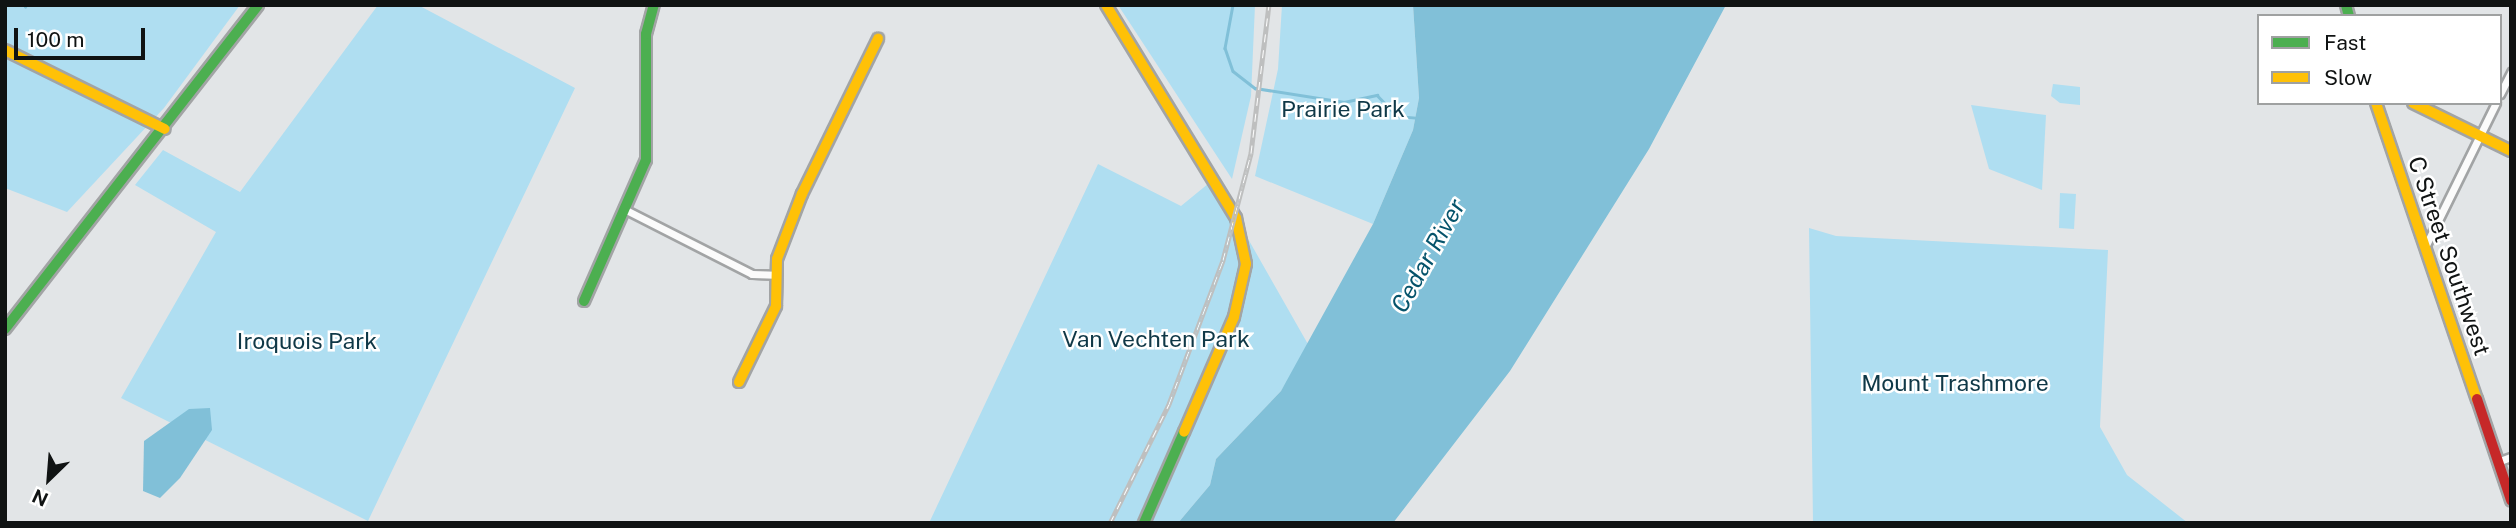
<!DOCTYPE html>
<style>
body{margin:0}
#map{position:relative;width:2516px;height:528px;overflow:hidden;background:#e2e5e7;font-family:"Public Sans",sans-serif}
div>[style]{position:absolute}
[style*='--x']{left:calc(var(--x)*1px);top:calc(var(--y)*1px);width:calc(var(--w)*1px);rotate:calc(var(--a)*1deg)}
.green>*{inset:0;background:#afdef1}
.water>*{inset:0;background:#81c0d8}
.stream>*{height:2.5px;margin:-1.25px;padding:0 1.25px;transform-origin:1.25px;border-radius:1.25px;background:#81c0d8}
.roads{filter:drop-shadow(2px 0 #a2a4a5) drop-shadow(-2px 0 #a2a4a5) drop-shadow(0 2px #a2a4a5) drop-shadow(0 -2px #a2a4a5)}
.street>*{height:7px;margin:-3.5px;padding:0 3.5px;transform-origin:3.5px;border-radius:3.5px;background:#fbfbfb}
.fast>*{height:10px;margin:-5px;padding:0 5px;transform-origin:5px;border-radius:5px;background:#4caf50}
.slow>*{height:10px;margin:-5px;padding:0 5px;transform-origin:5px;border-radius:5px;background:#ffc107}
.jam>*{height:10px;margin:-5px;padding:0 5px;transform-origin:5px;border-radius:5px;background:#c62828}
.rail>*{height:5px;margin-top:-2.5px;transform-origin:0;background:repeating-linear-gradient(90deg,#fff 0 8px,#bebfbf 0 16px);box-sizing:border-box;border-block:2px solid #bebfbf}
span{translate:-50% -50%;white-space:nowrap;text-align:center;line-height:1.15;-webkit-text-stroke:5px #fff;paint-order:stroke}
.park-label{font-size:23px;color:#0f3847}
.street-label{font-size:23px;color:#101313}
.water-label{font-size:24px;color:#05536b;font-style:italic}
.frame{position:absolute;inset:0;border:7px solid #101313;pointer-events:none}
.legend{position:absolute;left:2257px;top:14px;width:245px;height:91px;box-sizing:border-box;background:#fff;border:2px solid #9fa1a1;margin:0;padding:9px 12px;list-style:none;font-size:21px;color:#101313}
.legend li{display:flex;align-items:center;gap:14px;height:35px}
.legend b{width:35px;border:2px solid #9fa1a1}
.north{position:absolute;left:14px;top:444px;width:70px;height:70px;-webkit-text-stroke:5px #fff;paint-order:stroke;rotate:205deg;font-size:19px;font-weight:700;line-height:28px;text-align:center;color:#101313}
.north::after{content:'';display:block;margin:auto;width:24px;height:32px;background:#101313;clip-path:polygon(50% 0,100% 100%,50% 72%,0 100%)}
.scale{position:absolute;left:14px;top:28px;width:131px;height:32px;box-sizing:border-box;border:4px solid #101313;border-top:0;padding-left:9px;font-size:21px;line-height:24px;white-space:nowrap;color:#101313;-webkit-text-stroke:5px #fff;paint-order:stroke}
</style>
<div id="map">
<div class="green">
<div style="clip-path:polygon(5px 5px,240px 5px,164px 108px,67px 212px,5px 188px)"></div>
<div style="clip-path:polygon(378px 5px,418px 5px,575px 88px,368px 521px,121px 398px,216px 232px,135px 185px,163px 150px,240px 192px)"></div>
<div style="clip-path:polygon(1118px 5px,1255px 5px,1251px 96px,1232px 179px)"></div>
<div style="clip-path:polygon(1282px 5px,1413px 5px,1419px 98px,1413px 130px,1373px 224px,1255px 176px,1278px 69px)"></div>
<div style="clip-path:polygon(2053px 84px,2080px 87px,2080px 105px,2060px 103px,2051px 96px)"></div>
<div style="clip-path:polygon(1971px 105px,2046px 115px,2042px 190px,1989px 169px)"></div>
<div style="clip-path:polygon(1098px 164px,1181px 206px,1214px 179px,1309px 346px,1281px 391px,1216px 459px,1210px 485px,1178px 523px,929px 523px)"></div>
<div style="clip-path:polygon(2060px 193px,2076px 194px,2074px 229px,2059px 228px)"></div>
<div style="clip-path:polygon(1809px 228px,1836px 236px,2108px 250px,2100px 427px,2127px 475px,2188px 523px,1813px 523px)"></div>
</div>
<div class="water">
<div style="clip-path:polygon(1413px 5px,1726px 5px,1649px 149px,1510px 371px,1393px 523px,1178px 523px,1210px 485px,1216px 459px,1281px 391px,1373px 224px,1413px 130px,1419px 98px)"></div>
<div style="clip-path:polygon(210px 408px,212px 430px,180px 478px,160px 498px,143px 491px,144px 441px,189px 409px)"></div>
</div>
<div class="stream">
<div style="--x:1233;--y:5;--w:44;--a:100.5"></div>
<div style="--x:1225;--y:48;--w:24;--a:71"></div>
<div style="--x:1233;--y:71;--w:28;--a:38"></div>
<div style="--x:1255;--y:88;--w:90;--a:8.9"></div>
<div style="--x:1344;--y:102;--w:34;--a:-12"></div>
<div style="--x:1377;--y:95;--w:29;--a:46"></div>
<div style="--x:1397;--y:116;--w:21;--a:5"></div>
<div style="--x:25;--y:7;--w:2;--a:-63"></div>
</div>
<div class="roads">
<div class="street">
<div style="--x:2500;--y:94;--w:25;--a:-63"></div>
<div style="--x:626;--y:210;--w:141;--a:26.9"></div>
<div style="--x:752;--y:274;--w:23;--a:2"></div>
<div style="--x:2425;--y:247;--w:161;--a:-63.8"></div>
<div style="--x:2497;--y:462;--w:15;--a:-20"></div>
</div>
<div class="fast">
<div style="--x:2346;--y:5;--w:11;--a:75"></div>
<div style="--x:584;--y:301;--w:154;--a:-66.3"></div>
<div style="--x:646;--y:160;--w:126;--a:-90"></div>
<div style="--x:646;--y:34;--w:30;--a:-75"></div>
<div style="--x:5;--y:329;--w:411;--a:-52"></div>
<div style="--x:1144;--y:523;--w:99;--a:-66.3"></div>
</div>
<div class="slow">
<div style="--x:1106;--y:5;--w:250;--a:58.6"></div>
<div style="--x:1236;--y:218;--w:47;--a:77.7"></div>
<div style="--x:1246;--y:264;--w:54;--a:102.8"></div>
<div style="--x:1234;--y:317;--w:125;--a:113.5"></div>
<div style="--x:5;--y:50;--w:178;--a:26.3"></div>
<div style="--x:2376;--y:103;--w:313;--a:71.2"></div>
<div style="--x:2413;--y:103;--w:109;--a:26.1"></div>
<div style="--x:739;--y:382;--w:85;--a:-64"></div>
<div style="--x:776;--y:306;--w:47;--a:-88.8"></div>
<div style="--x:777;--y:259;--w:70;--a:-69"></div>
<div style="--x:802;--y:194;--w:173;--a:-63.9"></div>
</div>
<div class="jam">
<div style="--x:2477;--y:399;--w:107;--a:71.4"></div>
</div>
</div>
<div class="rail">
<div style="--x:1110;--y:523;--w:133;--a:-63.6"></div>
<div style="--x:1169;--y:404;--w:154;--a:-69.4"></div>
<div style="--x:1223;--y:260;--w:111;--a:-75.3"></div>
<div style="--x:1251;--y:153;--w:149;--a:-83.1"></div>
</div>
<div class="park-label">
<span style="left:1343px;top:109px">Prairie Park</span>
<span style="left:1156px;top:339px">Van Vechten Park</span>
<span style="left:307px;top:341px">Iroquois Park</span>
<span style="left:1955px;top:383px">Mount Trashmore</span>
</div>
<div class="street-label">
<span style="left:2449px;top:256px;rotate:71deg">C Street Southwest</span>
</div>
<div class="water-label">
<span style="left:1428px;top:256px;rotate:-61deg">Cedar River</span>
</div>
<div class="frame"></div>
<ul class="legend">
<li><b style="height:9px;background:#4caf50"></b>Fast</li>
<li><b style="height:9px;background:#ffc107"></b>Slow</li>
</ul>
<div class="north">N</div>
<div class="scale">100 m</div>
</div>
